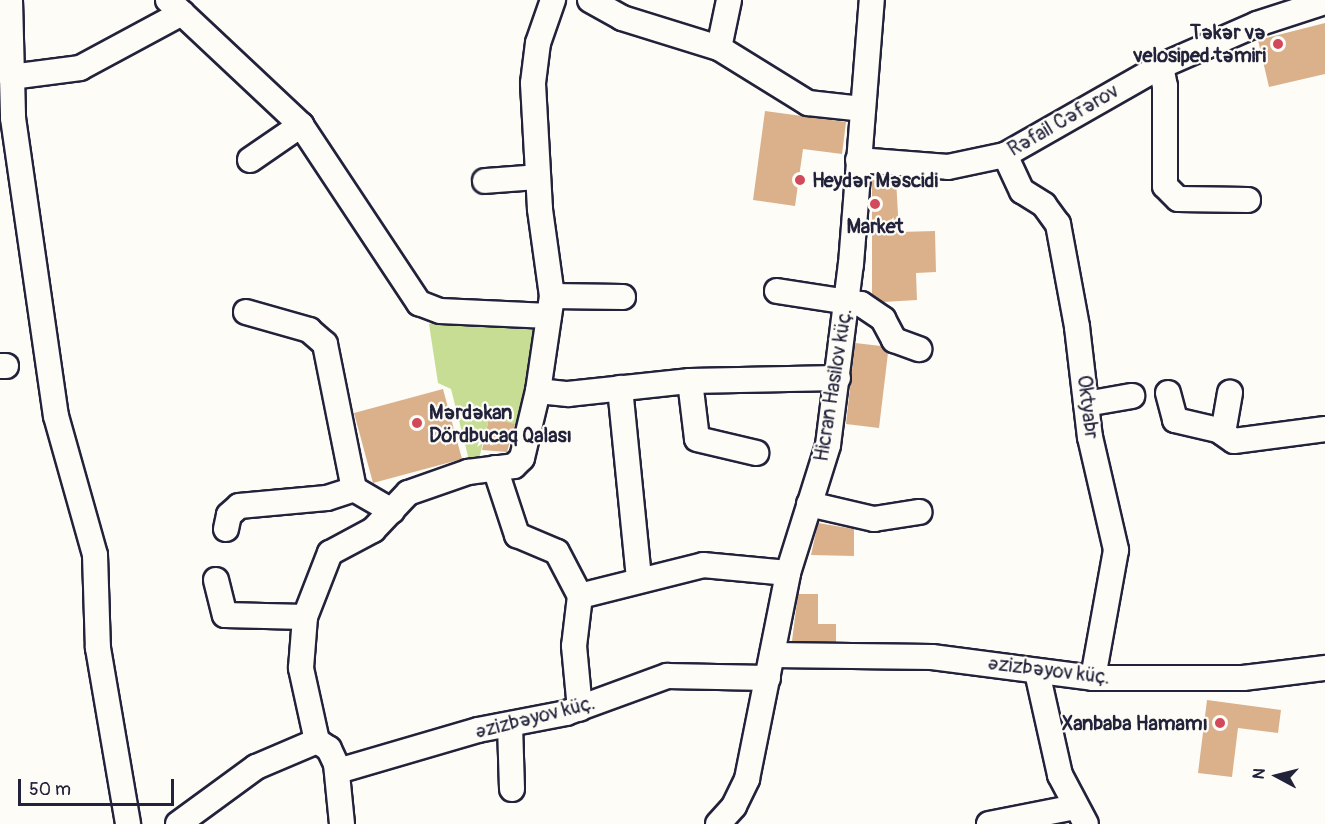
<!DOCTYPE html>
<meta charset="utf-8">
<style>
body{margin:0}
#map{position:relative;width:1325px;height:824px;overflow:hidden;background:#fdfcf7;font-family:Pangolin,sans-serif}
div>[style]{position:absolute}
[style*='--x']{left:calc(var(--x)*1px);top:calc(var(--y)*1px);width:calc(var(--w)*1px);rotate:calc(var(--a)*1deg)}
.green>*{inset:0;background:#c6dd93}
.building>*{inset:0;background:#dab18b}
.roads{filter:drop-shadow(2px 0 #22223b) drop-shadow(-2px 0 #22223b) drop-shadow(0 2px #22223b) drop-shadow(0 -2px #22223b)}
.street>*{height:24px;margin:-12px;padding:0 12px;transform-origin:12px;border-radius:12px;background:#fdfcf7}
.dots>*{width:16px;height:16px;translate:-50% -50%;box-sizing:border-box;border:3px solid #fdfcf7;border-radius:50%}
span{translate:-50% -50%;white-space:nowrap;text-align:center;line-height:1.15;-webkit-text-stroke:4.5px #fdfcf7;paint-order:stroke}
.poi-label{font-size:20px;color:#22223b;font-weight:700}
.right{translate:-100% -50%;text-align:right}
.left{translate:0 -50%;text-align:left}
.street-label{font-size:20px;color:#22223b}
.north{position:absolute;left:1247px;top:746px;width:60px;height:60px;-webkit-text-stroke:4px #fdfcf7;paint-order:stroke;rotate:277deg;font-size:16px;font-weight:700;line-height:24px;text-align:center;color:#22223b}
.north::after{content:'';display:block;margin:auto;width:21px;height:27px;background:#22223b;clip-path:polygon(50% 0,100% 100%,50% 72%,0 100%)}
.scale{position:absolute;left:18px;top:779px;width:156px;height:27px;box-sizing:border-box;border:3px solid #22223b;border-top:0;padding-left:8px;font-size:18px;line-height:21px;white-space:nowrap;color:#22223b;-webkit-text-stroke:4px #fdfcf7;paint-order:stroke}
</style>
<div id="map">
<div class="green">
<div style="clip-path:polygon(443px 318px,539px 323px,521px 426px,489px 418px,479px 459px,469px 460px,451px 389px,438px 383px,429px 324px)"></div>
</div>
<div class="building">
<div style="clip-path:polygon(1325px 23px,1325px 74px,1269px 87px,1258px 40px)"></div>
<div style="clip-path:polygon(765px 111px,846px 122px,842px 154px,803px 149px,795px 206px,753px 200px)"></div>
<div style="clip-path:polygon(896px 179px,899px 232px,935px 231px,936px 272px,916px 273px,917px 300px,883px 302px,872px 294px,872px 180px)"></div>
<div style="clip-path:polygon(855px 343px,881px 346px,888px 353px,879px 428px,846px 424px)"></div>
<div style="clip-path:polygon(443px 389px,462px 459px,373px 483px,354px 413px)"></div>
<div style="clip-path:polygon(489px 418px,515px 424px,507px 452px,482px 450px)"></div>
<div style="clip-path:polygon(818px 523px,854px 529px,854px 556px,811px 555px)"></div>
<div style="clip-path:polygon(798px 594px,818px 594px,818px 624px,836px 624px,836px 642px,792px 641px)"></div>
<div style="clip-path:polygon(1207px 700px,1281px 710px,1278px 733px,1238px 728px,1232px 777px,1198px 773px)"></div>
</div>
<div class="roads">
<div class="street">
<div style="--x:10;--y:0;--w:118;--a:88.5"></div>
<div style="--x:13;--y:118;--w:301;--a:81.8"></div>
<div style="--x:56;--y:416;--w:144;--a:74.3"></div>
<div style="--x:95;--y:555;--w:93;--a:88.2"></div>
<div style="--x:98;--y:648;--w:179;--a:80.3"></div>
<div style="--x:168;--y:0;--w:183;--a:43.2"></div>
<div style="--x:301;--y:125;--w:214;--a:56.5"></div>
<div style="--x:419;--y:303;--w:22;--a:21"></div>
<div style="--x:440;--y:311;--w:109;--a:2.6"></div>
<div style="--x:590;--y:0;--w:37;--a:29"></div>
<div style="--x:622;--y:18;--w:102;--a:17.2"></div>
<div style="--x:719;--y:48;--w:105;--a:31.7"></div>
<div style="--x:808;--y:103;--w:54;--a:6.3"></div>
<div style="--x:719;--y:48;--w:49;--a:-78.2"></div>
<div style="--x:1161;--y:66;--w:20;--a:79"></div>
<div style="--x:1165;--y:86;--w:100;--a:90"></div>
<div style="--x:1165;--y:186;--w:18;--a:45"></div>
<div style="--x:1178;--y:199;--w:70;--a:0.8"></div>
<div style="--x:11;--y:77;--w:70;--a:-7.4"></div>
<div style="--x:80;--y:68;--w:116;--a:-28.3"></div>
<div style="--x:1005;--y:155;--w:40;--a:65"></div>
<div style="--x:1022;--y:191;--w:26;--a:32"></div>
<div style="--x:1044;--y:205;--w:24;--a:54"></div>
<div style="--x:1058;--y:224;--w:105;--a:79.5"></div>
<div style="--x:1077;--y:327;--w:111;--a:83.3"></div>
<div style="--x:1090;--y:437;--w:116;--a:77"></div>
<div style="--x:1116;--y:550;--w:130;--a:100.2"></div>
<div style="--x:250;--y:160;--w:62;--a:-34.5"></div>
<div style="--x:858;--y:160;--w:90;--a:4.4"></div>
<div style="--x:948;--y:167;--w:58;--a:-11.9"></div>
<div style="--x:1005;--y:155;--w:180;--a:-29.7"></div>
<div style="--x:1161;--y:66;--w:105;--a:-23.6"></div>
<div style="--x:1257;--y:24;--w:71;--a:-17.9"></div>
<div style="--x:485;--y:181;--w:53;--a:-4.3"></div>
<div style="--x:777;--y:291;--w:85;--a:8.8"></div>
<div style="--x:861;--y:304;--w:27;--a:34"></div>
<div style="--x:883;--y:319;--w:24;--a:62"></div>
<div style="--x:894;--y:340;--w:27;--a:20"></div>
<div style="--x:552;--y:296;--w:71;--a:0.8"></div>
<div style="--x:246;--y:312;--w:66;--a:15.9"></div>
<div style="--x:309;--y:330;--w:21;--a:41"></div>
<div style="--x:325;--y:344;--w:148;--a:78.7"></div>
<div style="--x:0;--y:366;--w:6;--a:0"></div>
<div style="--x:690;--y:381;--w:58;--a:83.1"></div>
<div style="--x:697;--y:439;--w:61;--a:13.3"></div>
<div style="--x:620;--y:388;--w:191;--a:84.3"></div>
<div style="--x:538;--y:391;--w:30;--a:6"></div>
<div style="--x:568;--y:394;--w:123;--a:-6.1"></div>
<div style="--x:690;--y:381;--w:148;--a:-1.2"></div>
<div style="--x:1168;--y:393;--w:28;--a:75"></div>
<div style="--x:1175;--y:420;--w:44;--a:13.1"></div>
<div style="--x:1218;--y:430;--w:19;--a:35"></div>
<div style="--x:1234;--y:441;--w:92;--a:-7.5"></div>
<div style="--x:1086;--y:404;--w:47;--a:-9.9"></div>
<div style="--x:1223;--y:433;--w:41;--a:-80.1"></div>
<div style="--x:495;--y:468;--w:71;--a:71.8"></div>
<div style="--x:517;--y:535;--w:43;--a:23"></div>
<div style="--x:557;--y:552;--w:50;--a:62.4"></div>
<div style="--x:580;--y:596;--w:50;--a:96.8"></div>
<div style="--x:574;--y:646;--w:63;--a:84.6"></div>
<div style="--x:809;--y:504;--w:67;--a:13"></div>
<div style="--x:874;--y:519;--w:46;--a:-8.8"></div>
<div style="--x:226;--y:529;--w:14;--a:-78"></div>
<div style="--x:229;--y:515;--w:13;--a:-42"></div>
<div style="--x:239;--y:506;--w:88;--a:-5.2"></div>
<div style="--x:327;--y:498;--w:28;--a:-18"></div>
<div style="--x:354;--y:489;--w:44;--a:30.1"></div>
<div style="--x:216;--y:580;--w:36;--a:76"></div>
<div style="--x:225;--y:615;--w:80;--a:1.4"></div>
<div style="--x:580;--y:596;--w:127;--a:-14.1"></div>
<div style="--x:703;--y:565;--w:85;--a:5.4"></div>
<div style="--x:772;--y:655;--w:160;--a:0.7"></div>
<div style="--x:932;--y:657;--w:162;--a:7.4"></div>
<div style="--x:1093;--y:678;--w:150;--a:0"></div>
<div style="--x:1243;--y:678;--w:83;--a:-7"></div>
<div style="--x:1037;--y:672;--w:106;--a:77.4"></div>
<div style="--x:1060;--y:775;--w:55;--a:62"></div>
<div style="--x:510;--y:725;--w:64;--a:88.2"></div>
<div style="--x:338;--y:771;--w:146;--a:-16.3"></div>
<div style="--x:478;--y:730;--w:90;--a:-10.9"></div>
<div style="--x:566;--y:713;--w:108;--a:-20.1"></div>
<div style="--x:667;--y:676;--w:101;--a:1.1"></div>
<div style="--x:178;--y:824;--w:97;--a:-36.2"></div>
<div style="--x:256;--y:767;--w:66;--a:-23.1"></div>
<div style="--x:342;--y:824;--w:60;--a:-95.7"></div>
<div style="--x:336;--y:764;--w:17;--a:-115"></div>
<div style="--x:329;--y:749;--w:14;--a:-146"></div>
<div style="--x:317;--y:741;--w:75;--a:-102.4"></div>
<div style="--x:301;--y:668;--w:51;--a:-85.5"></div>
<div style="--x:305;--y:617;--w:69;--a:-68.7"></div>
<div style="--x:330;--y:553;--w:49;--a:-28.1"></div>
<div style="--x:373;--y:530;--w:51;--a:-46.6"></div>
<div style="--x:408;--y:493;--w:64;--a:-19.3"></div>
<div style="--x:468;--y:472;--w:46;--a:-7.4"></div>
<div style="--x:514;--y:466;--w:11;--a:-45"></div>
<div style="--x:522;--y:458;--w:69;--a:-76.6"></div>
<div style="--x:538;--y:391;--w:96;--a:-81.6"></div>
<div style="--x:552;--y:296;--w:88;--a:-97.9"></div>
<div style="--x:540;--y:209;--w:126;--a:-93.2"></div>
<div style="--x:533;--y:83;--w:40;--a:-82.9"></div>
<div style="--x:538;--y:43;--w:46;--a:-70.8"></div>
<div style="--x:718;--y:824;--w:24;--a:-48"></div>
<div style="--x:734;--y:806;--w:30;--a:-64"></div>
<div style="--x:747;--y:779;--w:210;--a:-78.7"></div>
<div style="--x:788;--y:573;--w:134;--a:-72.6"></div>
<div style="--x:828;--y:445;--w:182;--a:-82.8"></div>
<div style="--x:851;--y:264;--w:265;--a:-85.5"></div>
<div style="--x:989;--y:824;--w:88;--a:-11.2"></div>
</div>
</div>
<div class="dots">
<div style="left:1278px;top:44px;background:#d1495b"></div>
<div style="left:800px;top:180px;background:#d1495b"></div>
<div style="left:875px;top:204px;background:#d1495b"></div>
<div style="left:417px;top:423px;background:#d1495b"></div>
<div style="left:1220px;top:723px;background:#d1495b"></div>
</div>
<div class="poi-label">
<span class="right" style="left:1266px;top:44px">Təkər və<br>velosiped təmiri</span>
<span class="left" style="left:812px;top:180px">Heydər Məscidi</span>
<span style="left:875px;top:226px">Market</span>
<span class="left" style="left:429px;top:424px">Mərdəkan<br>Dördbucaq Qalası</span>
<span class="right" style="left:1208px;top:723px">Xanbaba Hamamı</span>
</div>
<div class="street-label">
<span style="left:1063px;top:120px;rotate:-30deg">Rəfail Cəfərov</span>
<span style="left:833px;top:385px;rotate:-81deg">Hicran Hasilov küç.</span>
<span style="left:1088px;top:407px;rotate:83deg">Oktyabr</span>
<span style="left:1049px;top:670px;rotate:7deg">Əzizbəyov küç.</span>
<span style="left:535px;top:717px;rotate:-14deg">Əzizbəyov küç.</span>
</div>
<div class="north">N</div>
<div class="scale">50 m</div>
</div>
